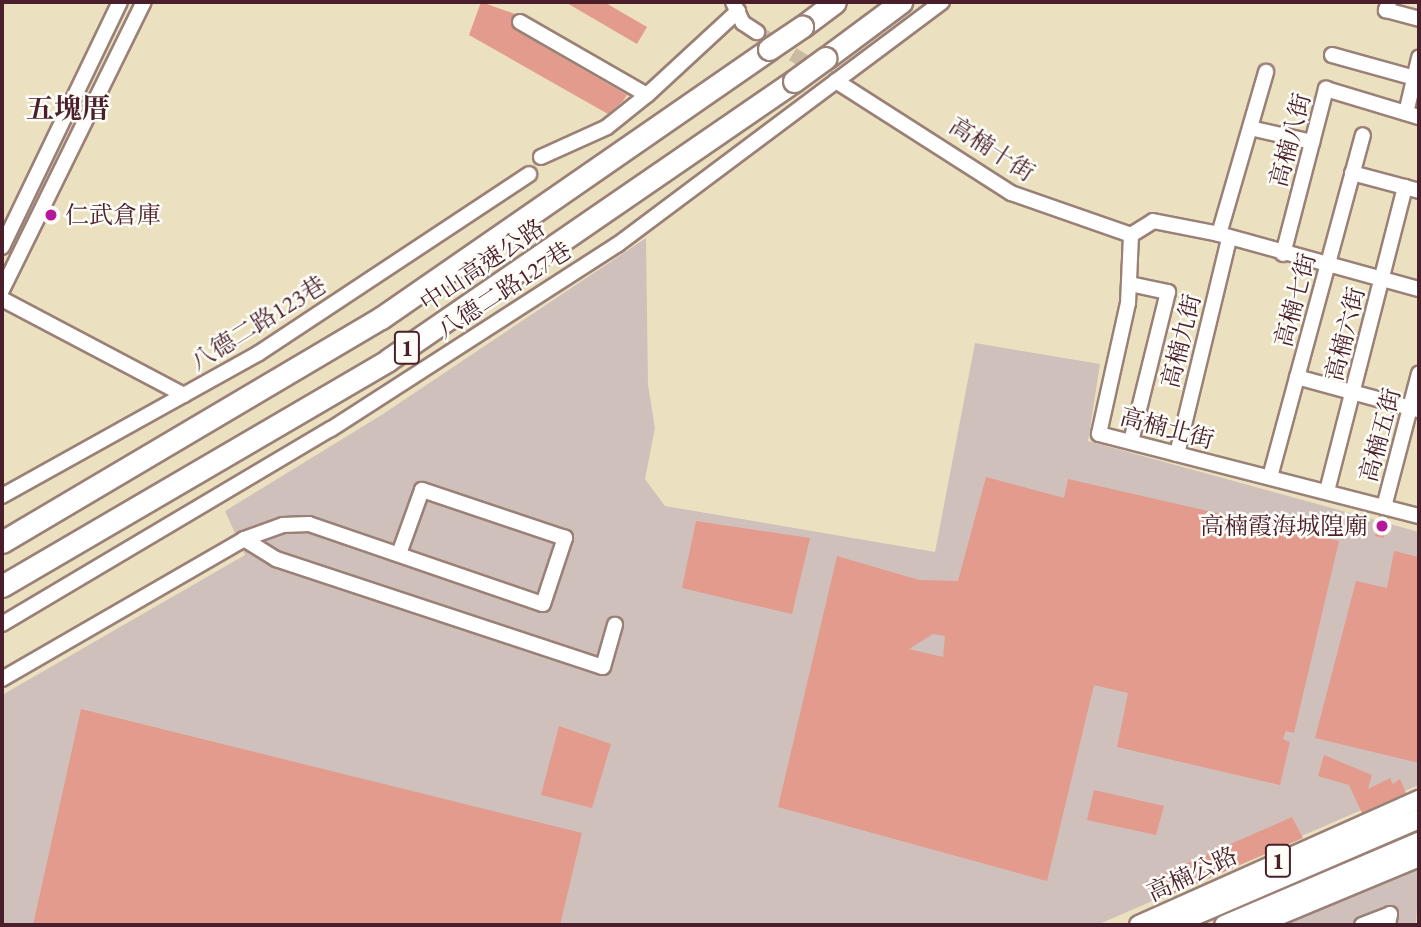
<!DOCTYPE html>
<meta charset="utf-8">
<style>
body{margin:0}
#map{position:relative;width:1421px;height:927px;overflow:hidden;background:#ebe1c0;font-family:"EB Garamond","Noto Serif TC",serif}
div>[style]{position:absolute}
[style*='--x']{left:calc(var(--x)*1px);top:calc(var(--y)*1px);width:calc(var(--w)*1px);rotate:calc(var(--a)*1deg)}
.industrial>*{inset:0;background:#d0c0bc}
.building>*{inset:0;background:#e39b8d}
.minor-tunnel>*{height:14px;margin-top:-7px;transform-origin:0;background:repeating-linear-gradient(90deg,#cbbaa2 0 14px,transparent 0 21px)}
.roads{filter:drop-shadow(2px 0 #9a8076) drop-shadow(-2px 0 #9a8076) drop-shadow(0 2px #9a8076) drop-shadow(0 -2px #9a8076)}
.minor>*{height:14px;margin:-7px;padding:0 7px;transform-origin:7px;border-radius:7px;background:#fff}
.major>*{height:18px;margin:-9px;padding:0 9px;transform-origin:9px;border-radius:9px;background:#fff}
.highway>*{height:21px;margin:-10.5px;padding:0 10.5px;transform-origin:10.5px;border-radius:10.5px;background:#fff}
.bridges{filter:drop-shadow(2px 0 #9a8076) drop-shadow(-2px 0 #9a8076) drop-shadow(0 2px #9a8076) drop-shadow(0 -2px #9a8076)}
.highway-bridge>*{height:21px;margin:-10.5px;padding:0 10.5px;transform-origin:10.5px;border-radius:10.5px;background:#fff}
.dots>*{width:19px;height:19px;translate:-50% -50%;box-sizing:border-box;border:4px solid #fdfcf7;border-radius:50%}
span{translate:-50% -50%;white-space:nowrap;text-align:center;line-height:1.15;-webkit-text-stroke:5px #fdfcf7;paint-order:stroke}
.shield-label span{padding:2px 5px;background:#fdfcf7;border:2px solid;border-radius:5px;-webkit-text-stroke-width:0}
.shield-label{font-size:23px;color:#4a1f2b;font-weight:700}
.street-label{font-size:24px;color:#4a1f2b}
.poi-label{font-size:24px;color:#4a1f2b}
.left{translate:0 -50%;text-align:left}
.right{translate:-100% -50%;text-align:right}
.quarter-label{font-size:28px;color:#4a1f2b;font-weight:700}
.frame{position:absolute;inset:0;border:4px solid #4a1f2b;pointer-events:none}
</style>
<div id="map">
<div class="industrial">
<div style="clip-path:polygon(646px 238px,648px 385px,655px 428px,645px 479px,665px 506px,935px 552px,975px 343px,1100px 364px,1088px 441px,1419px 532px,1419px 785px,1097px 925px,2px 925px,2px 695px,245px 555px,225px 511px,383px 414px)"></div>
<div style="clip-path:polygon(1419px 869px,1416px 925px,1280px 925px)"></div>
</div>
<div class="building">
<div style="clip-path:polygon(481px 2px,515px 14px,515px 30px,627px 95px,623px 101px,608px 114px,469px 35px)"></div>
<div style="clip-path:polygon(565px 2px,604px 2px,647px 27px,637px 44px)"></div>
<div style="clip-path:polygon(evenodd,986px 477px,1064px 498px,1068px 479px,1339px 541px,1294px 733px,1286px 731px,1283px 739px,1290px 742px,1280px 785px,1117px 747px,1128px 693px,1094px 685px,1047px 881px,778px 807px,837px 556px,919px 580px,958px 581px,986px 477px,933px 634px,945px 636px,943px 657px,909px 649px,933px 634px)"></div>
<div style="clip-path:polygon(1379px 516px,1389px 518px,1384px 538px,1375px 536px)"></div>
<div style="clip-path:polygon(696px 521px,810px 538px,792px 614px,682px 588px)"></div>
<div style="clip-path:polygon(1394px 551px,1419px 557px,1419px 763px,1315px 738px,1356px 581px,1387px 588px)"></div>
<div style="clip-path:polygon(81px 709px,582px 833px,560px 925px,33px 925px)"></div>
<div style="clip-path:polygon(559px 726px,611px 744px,592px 808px,541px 795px)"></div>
<div style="clip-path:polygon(1324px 755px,1372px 775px,1368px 789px,1390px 778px,1393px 784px,1400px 779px,1406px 793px,1362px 813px,1349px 785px,1318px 776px)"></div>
<div style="clip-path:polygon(1094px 790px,1164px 806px,1156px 835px,1087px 820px)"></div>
<div style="clip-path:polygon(1292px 817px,1303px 838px,1156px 901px,1147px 881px)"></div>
</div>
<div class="minor-tunnel">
<div style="--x:757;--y:32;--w:93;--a:31.8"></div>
</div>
<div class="roads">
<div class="minor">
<div style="--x:733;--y:2;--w:23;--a:65"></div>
<div style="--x:743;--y:23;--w:17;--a:33"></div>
<div style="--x:1389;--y:2;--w:9;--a:111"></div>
<div style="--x:1386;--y:10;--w:34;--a:15"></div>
<div style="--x:520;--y:22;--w:146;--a:29.9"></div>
<div style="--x:647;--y:95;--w:124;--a:-42.7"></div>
<div style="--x:1332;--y:55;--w:86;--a:15.5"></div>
<div style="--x:836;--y:81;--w:208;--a:32.6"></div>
<div style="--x:1011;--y:193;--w:127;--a:19.3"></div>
<div style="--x:1406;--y:113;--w:57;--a:-76.7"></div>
<div style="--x:1250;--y:128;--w:64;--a:12.7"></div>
<div style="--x:541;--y:157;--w:72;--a:-24.4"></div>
<div style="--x:607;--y:127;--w:51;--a:-38.7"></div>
<div style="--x:1352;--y:173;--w:69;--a:15"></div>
<div style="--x:1219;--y:234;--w:169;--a:-73.8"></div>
<div style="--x:1131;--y:235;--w:68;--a:92.5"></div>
<div style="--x:1128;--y:303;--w:134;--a:102.5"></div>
<div style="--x:1099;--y:434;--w:330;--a:14.4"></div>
<div style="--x:1131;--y:235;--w:26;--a:-32"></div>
<div style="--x:1153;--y:221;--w:67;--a:11.1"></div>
<div style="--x:1219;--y:234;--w:207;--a:15.4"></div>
<div style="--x:2;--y:247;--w:272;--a:-64.3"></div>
<div style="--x:1283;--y:254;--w:171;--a:-75.4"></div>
<div style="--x:1326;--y:89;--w:97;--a:16.8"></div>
<div style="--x:1130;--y:284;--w:39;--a:12"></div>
<div style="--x:1168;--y:292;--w:154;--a:103.9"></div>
<div style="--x:2;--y:290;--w:321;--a:-63.8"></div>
<div style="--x:2;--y:299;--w:206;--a:27.8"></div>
<div style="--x:1297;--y:377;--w:125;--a:15.3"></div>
<div style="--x:1177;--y:454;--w:221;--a:-76.4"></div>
<div style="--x:1270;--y:477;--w:354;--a:-74.8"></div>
<div style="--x:1327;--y:491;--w:314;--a:-75.6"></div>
<div style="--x:2;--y:496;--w:294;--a:-29.1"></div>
<div style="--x:259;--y:353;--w:324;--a:-33.5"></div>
<div style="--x:1384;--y:507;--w:138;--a:-75.3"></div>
<div style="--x:244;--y:539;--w:38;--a:32"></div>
<div style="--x:276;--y:559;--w:344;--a:18.3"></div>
<div style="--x:603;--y:667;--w:44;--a:-74.1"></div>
<div style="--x:2;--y:624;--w:382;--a:-30.7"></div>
<div style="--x:331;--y:429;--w:340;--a:-32.8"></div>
<div style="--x:617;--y:245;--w:406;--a:-36.8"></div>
<div style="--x:2;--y:679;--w:280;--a:-30"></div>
<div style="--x:244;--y:539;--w:41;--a:-19.7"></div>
<div style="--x:283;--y:525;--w:26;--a:-2"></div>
<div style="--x:309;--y:524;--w:247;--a:18.9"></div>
<div style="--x:543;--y:604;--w:70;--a:-71.6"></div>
<div style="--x:565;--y:538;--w:151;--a:-161.4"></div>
<div style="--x:422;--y:490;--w:68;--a:109.8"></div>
<div style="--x:1362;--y:925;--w:30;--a:-21"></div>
<div style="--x:1390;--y:914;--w:11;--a:100"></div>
</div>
<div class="major">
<div style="--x:1139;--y:925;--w:307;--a:-24.1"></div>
<div style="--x:1173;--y:925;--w:268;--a:-23.3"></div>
<div style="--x:1224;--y:925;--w:212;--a:-23.1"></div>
<div style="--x:1256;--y:925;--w:177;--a:-22.6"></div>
</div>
<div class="highway">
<div style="--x:802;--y:27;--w:41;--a:-37.1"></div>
<div style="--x:826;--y:58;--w:94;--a:-36.7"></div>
<div style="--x:2;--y:542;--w:440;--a:-30.6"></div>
<div style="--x:381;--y:318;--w:472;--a:-34.7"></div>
<div style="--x:2;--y:586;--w:447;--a:-30.3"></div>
<div style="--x:388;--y:360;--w:493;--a:-34.5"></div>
</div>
</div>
<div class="bridges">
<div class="highway-bridge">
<div style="--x:769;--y:49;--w:40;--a:-34"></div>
<div style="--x:794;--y:81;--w:39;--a:-36"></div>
</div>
</div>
<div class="dots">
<div style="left:51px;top:215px;background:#b5179e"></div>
<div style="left:1382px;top:526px;background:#b5179e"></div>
</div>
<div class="shield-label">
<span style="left:407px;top:348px">1</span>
<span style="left:1278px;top:861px">1</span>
</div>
<div class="street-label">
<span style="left:1290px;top:140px;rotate:-75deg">高楠八街</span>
<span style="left:992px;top:149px;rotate:33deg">高楠十街</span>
<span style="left:482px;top:265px;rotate:-34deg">中山高速公路</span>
<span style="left:504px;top:290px;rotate:-33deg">八德二路127巷</span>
<span style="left:1295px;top:300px;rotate:-75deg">高楠七街</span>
<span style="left:258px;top:323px;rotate:-32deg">八德二路123巷</span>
<span style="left:1345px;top:334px;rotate:-76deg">高楠六街</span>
<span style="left:1181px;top:341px;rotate:-76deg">高楠九街</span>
<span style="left:1167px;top:428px;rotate:15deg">高楠北街</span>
<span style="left:1380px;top:435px;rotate:-75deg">高楠五街</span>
<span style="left:1192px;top:874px;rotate:-25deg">高楠公路</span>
</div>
<div class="poi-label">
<span class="left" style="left:65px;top:215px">仁武倉庫</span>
<span class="right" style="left:1368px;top:526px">高楠霞海城隍廟</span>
</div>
<div class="quarter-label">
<span style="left:68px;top:108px">五塊厝</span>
</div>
<div class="frame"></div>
</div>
